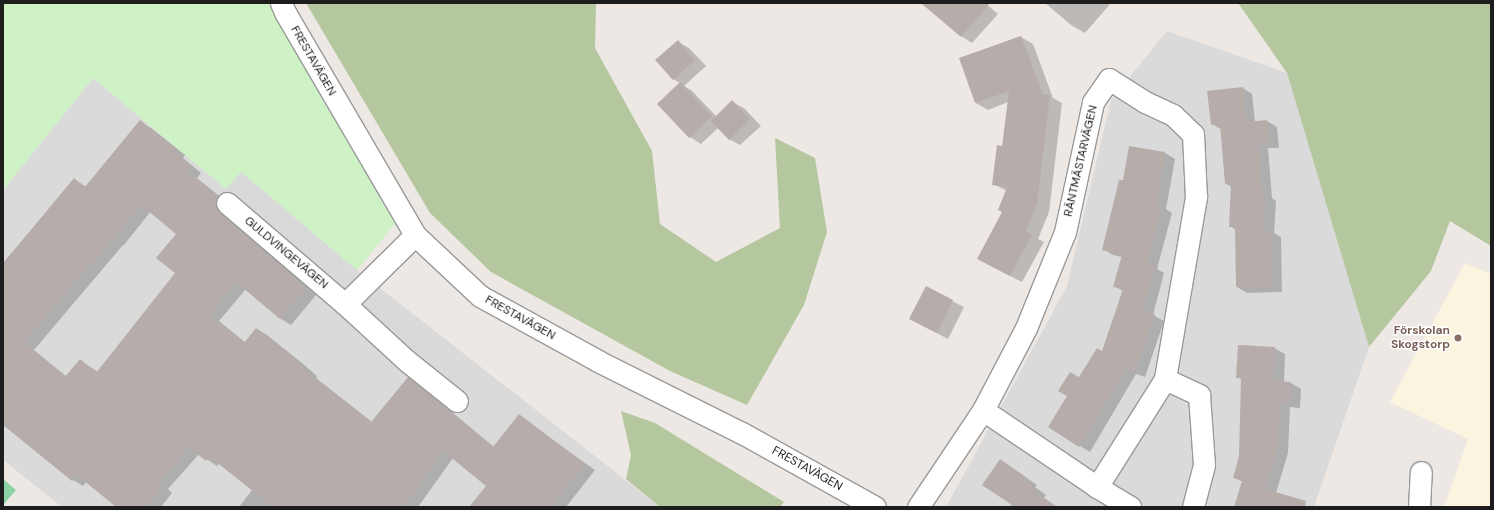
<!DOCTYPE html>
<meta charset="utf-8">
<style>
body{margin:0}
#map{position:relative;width:1494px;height:510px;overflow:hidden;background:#ede8e4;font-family:"DM Sans",sans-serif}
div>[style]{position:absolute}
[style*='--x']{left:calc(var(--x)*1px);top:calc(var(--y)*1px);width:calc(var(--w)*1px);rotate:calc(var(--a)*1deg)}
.residential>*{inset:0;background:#dbdada}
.education>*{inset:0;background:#fbf4df}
.forest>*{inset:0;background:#b5c79e}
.park>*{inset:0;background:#cef2c6}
.pitch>*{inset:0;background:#8bd3a5}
.parking>*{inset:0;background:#d9d9d9}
.shadow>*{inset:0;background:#0003}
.building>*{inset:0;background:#b6adaa}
.roads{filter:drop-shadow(1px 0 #9a9a9a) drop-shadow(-1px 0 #9a9a9a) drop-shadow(0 1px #9a9a9a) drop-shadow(0 -1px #9a9a9a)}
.minor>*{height:21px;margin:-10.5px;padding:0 10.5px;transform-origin:10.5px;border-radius:10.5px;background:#fff}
.dots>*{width:11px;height:11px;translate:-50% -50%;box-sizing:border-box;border:2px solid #fff;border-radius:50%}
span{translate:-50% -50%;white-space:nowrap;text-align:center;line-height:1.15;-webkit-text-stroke:3px #fff;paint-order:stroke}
.street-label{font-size:12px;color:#1d1d1d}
.education-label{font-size:12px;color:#785e54;font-weight:700}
.right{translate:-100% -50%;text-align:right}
.frame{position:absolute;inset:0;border:4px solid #1d1d1d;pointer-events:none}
</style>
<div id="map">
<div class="residential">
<div style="clip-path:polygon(1167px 31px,1287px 73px,1369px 347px,1314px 507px,946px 507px,1067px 286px,1111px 100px)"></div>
<div style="clip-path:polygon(93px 78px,226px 189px,241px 172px,357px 270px,660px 507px,62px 507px,3px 460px,3px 190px)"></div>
</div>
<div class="education">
<div style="clip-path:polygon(1465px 263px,1491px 274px,1491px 507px,1444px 507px,1468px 439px,1390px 402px)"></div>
</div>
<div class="forest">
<div style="clip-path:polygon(306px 3px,596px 3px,595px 48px,652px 151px,660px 224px,716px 262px,780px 228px,775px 138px,815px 158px,827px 232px,804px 305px,747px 405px,670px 371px,491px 272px,430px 213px)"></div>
<div style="clip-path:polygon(1238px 3px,1491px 3px,1491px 246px,1450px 221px,1431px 271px,1369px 347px,1287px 73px)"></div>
<div style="clip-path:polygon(621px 411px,655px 423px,784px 502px,780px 507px,660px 507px,626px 479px,631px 455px)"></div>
</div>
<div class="park">
<div style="clip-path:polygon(3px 3px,272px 3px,277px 16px,395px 224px,357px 270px,241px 172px,226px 189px,93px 78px,3px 190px)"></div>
</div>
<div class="pitch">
<div style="clip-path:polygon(3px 479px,16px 490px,3px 505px)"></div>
</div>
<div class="parking">
<div style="clip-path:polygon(241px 172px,343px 259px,328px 276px,226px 189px)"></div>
<div style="clip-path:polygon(378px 298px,476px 381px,462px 398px,364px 315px)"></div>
</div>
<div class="shadow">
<div style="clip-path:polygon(921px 3px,985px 3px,998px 14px,972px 43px,961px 36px)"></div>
<div style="clip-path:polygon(1045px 3px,1111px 3px,1085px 33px,1071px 25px)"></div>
<div style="clip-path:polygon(1021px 37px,1033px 44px,1053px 98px,1062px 103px,1049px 212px,1038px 239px,1044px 242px,1022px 282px,991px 266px,1007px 191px,993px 184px,1003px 147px,1008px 102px,988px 110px,976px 103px,960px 59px)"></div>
<div style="clip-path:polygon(678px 42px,689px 48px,706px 66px,684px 86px,691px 90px,717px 117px,732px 102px,744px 108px,761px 126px,740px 145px,729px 139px,718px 128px,701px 144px,690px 137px,680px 83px,673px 79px)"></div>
<div style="clip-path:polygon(1243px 88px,1252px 94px,1255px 122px,1267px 121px,1277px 127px,1279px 148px,1268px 148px,1272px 198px,1276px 201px,1274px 233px,1281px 237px,1282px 292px,1247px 293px,1237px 287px,1236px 230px,1230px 226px,1232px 187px,1226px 184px,1222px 130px,1212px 124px)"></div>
<div style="clip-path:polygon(evenodd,140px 122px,151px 128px,185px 155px,183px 158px,201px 173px,197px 178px,228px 203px,225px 212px,230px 219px,316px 295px,291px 325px,281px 319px,246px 289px,219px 321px,246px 343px,257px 329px,267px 335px,302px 363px,317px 376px,316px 378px,372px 422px,408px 378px,418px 384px,494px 447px,519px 416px,595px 470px,566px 507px,470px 507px,487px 486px,453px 458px,418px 507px,239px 507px,252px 490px,220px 463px,217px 466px,199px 454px,168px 489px,172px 493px,161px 507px,118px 507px,86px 482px,83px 486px,73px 480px,3px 424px,3px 263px,74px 179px,86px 187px,140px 122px,151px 211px,178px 234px,176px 273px,98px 372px,80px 360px,67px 377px,34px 350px,123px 245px,124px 245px,151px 211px)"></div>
<div style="clip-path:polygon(1130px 147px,1165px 153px,1175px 159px,1166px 209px,1172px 213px,1157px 269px,1164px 273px,1153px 315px,1164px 321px,1145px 377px,1136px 374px,1090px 452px,1049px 427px,1079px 379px,1103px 352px,1123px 291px,1114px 286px,1122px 257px,1113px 255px,1103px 249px,1124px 181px)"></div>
<div style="clip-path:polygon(926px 288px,964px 307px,948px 339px,921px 325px)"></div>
<div style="clip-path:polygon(1274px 348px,1285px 354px,1284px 383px,1291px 383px,1301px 389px,1300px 408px,1290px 407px,1288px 453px,1276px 493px,1295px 507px,1235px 507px,1243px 482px,1234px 477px,1240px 456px,1242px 380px,1237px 377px)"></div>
<div style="clip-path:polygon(1011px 467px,1037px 485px,1035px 487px,1046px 495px,1044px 498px,1057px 507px,1010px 507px,1012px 504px)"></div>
</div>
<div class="building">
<div style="clip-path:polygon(921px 3px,990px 3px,961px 37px)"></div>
<div style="clip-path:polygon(1021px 36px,1043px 95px,1050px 95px,1037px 204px,1026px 231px,1032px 235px,1010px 276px,977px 259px,1002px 212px,998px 210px,1007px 187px,992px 185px,997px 145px,1002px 146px,1009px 91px,975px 103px,959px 58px)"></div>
<div style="clip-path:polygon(678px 40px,695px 60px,673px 80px,655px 60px)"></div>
<div style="clip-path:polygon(680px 82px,712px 116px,689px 138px,657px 104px)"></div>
<div style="clip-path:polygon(1243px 87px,1246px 122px,1267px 120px,1269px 142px,1258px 143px,1262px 194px,1266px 194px,1264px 230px,1271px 231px,1272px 287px,1236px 287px,1235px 227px,1229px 227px,1231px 184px,1225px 184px,1220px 124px,1211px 125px,1207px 91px)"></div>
<div style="clip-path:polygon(732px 100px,750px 119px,729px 140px,711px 121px)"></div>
<div style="clip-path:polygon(evenodd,140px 120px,175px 149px,173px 152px,191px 166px,187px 171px,217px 196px,215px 206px,219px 212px,306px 288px,280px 319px,236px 282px,209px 315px,244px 343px,256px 328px,292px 356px,307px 370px,306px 371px,371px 422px,408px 377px,493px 447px,519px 414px,585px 464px,550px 507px,469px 507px,486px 486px,443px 451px,404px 507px,273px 507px,210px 457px,206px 461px,189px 447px,158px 483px,163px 486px,146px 507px,116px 507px,77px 475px,72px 481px,3px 425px,3px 264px,74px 178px,85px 187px,140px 120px,141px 205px,176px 234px,156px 258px,175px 273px,96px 373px,80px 359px,65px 377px,24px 343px,88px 265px,90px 267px,112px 239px,113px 240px,141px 205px)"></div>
<div style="clip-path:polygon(1129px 146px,1165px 152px,1156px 205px,1162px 206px,1147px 264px,1155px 266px,1143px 310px,1155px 314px,1135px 372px,1126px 369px,1079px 447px,1048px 427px,1067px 396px,1058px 391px,1070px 372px,1079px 377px,1097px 348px,1102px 351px,1123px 289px,1113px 287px,1122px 255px,1102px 250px,1119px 180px,1123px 180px)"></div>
<div style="clip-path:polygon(926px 286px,953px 300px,937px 333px,909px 319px)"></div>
<div style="clip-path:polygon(1238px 345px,1275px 347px,1273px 381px,1291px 382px,1290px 402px,1279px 402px,1278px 447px,1265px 489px,1306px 501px,1305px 507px,1234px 507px,1242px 481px,1233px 478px,1239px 456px,1241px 378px,1236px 378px)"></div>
<div style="clip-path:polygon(1000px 459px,1027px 478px,1025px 480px,1036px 488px,1034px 491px,1057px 507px,1015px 507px,982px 485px)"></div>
</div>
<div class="roads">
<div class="minor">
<div style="--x:281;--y:3;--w:12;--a:66"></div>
<div style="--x:286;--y:14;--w:256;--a:59.7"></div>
<div style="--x:415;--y:235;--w:89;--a:43.2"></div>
<div style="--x:480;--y:296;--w:135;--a:28.8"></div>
<div style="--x:598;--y:361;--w:161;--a:26.6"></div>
<div style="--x:742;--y:433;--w:152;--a:29.1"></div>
<div style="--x:227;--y:203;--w:155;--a:40.6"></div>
<div style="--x:345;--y:304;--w:84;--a:42.6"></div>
<div style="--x:407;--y:361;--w:64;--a:38.7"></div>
<div style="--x:345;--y:304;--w:98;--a:-44.6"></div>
<div style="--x:1165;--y:379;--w:38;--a:25"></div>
<div style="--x:1199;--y:395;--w:70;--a:85.9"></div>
<div style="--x:1204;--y:465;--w:43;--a:104.7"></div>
<div style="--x:983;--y:410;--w:138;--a:34"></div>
<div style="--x:1097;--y:487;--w:39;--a:31"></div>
<div style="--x:918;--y:507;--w:117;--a:-56.2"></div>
<div style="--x:983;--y:410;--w:93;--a:-62.3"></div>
<div style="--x:1026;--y:328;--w:104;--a:-67.9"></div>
<div style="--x:1065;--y:232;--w:133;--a:-77.8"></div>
<div style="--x:1093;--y:102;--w:28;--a:-55"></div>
<div style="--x:1109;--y:79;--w:43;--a:32.6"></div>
<div style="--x:1145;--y:102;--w:31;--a:25"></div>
<div style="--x:1173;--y:115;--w:28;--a:44"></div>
<div style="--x:1193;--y:134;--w:63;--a:87.3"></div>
<div style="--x:1196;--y:197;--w:185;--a:99.7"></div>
<div style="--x:1165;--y:379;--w:128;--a:122.2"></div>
<div style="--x:1419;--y:507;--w:35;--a:-87"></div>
</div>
</div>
<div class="dots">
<div style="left:1458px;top:338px;background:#8d6e63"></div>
</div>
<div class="street-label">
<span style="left:313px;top:61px;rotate:60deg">FRESTAVÄGEN</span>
<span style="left:1081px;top:161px;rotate:-77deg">RÄNTMÄSTARVÄGEN</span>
<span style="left:286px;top:253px;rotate:40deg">GULDVINGEVÄGEN</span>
<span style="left:520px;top:318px;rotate:29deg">FRESTAVÄGEN</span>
<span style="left:807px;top:469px;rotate:29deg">FRESTAVÄGEN</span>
</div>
<div class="education-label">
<span class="right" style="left:1450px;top:338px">Förskolan<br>Skogstorp</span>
</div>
<div class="frame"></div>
</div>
